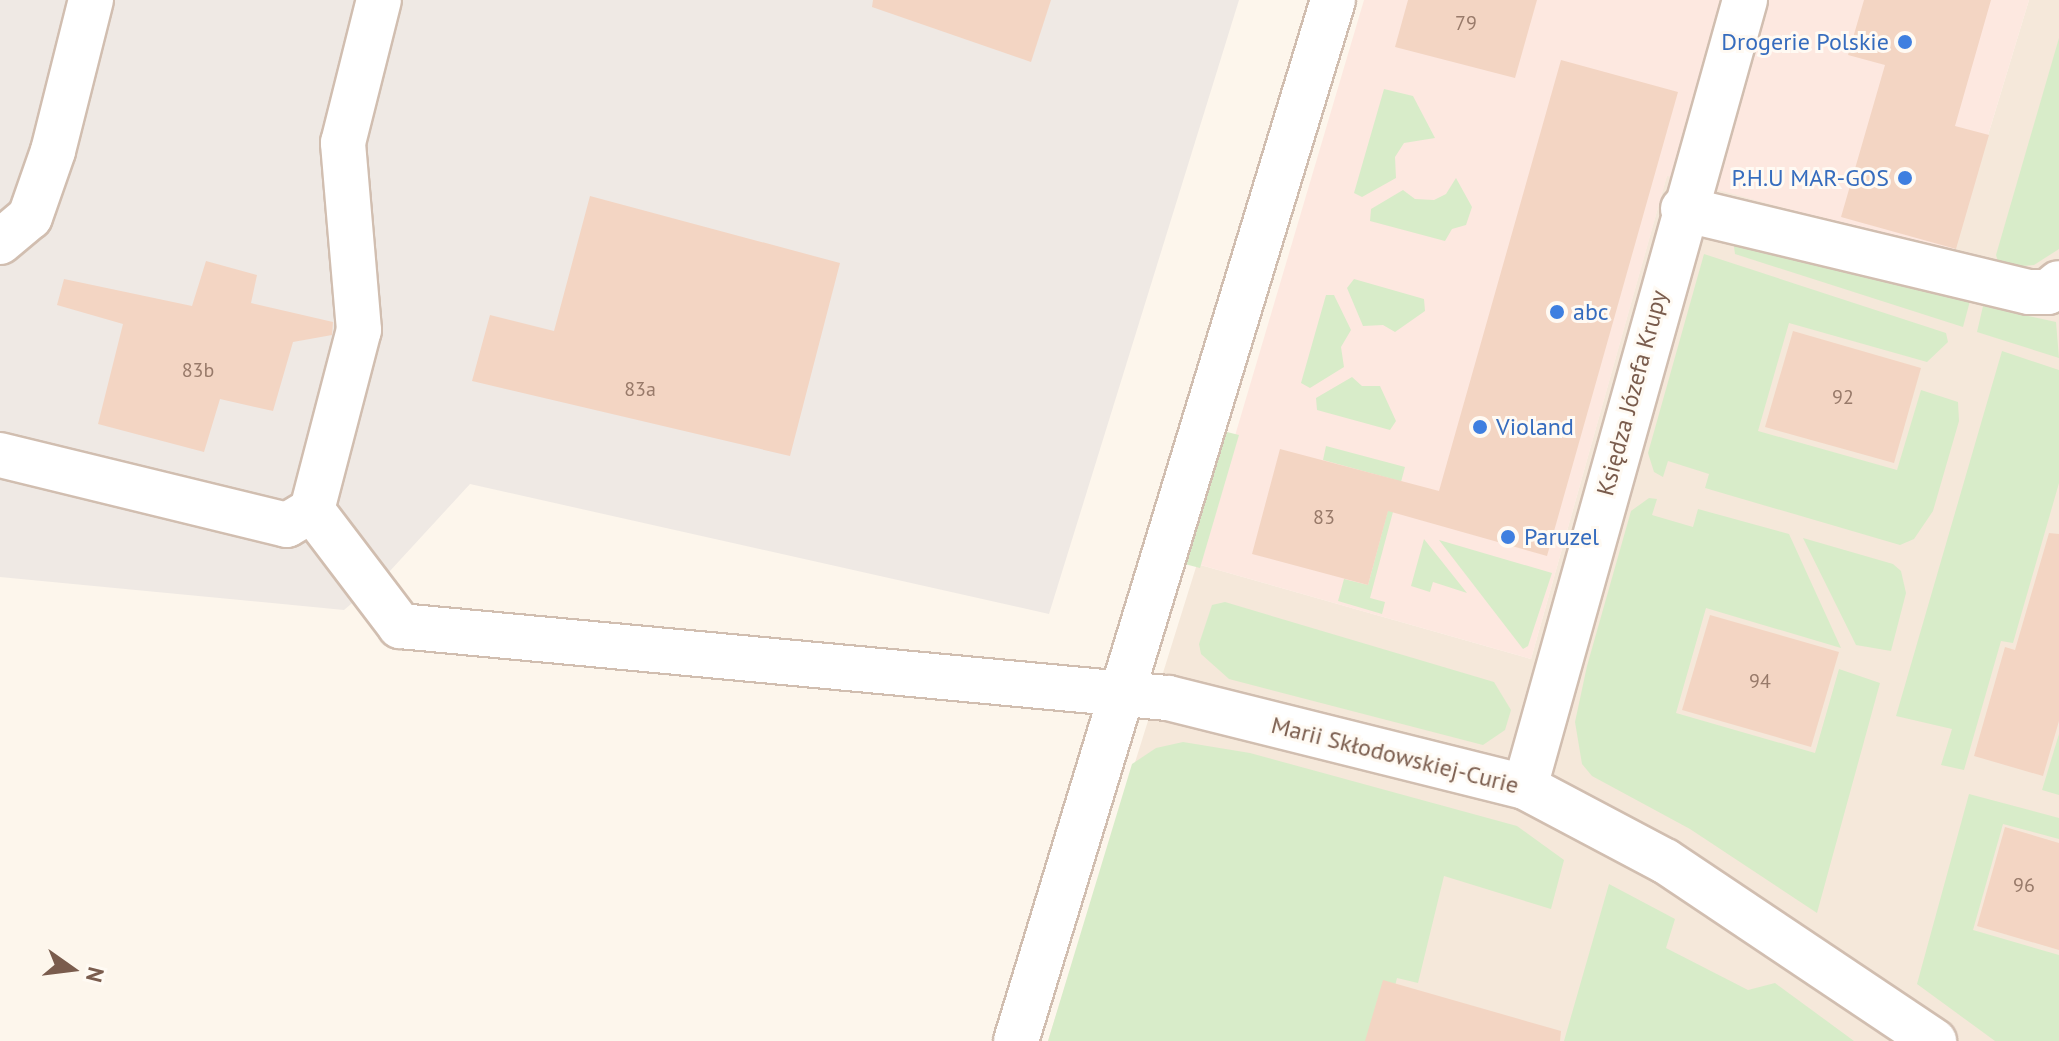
<!DOCTYPE html>
<meta charset="utf-8">
<style>
body{margin:0}
#map{position:relative;width:2059px;height:1041px;overflow:hidden;background:#fdf6ec;font-family:"PT Sans",sans-serif}
div>[style]{position:absolute}
[style*='--x']{left:calc(var(--x)*1px);top:calc(var(--y)*1px);width:calc(var(--w)*1px);rotate:calc(var(--a)*1deg)}
.residential>*{inset:0;background:#f5e8da}
.commercial>*{inset:0;background:#fde8e0}
.industrial>*{inset:0;background:#efe9e4}
.green>*{inset:0;background:#d8ecc9}
.building>*{inset:0;background:#f3d5c3}
.roads{filter:drop-shadow(2px 0 #d1beb0) drop-shadow(-2px 0 #d1beb0) drop-shadow(0 2px #d1beb0) drop-shadow(0 -2px #d1beb0)}
.minor>*{height:44px;margin:-22px;padding:0 22px;transform-origin:22px;border-radius:22px;background:#fff}
.dots>*{width:22px;height:22px;translate:-50% -50%;box-sizing:border-box;border:4px solid #fffaf3;border-radius:50%}
span{translate:-50% -50%;white-space:nowrap;text-align:center;line-height:1.15;-webkit-text-stroke:6px #fffaf3;paint-order:stroke}
.number-label{font-size:20px;color:#987a6a}
.number-label span{-webkit-text-stroke-width:0}
.shop-label{font-size:24px;color:#366cbe}
.right{translate:-100% -50%;text-align:right}
.left{translate:0 -50%;text-align:left}
.street-label{font-size:24px;color:#7a5c4d}
.north{position:absolute;left:32px;top:929px;width:80px;height:80px;-webkit-text-stroke:6px #fffaf3;paint-order:stroke;rotate:104deg;font-size:22px;font-weight:700;line-height:32px;text-align:center;color:#7a5c4d}
.north::after{content:'';display:block;margin:auto;width:28px;height:36px;background:#7a5c4d;clip-path:polygon(50% 0,100% 100%,50% 72%,0 100%)}
</style>
<div id="map">
<div class="residential">
<div style="clip-path:polygon(2029px 0,2059px 0,2059px 1041px,1048px 1041px,1197px 564px,1531px 659px,1667px 175px,1952px 254px)"></div>
</div>
<div class="commercial">
<div style="clip-path:polygon(1364px 0,2029px 0,1952px 254px,1667px 176px,1531px 659px,1197px 564px)"></div>
</div>
<div class="industrial">
<div style="clip-path:polygon(0 0,1239px 0,1049px 614px,470px 484px,389px 572px,344px 610px,0 577px)"></div>
</div>
<div class="green">
<div style="clip-path:polygon(2059px 38px,2059px 249px,2034px 265px,2000px 268px,1996px 255px)"></div>
<div style="clip-path:polygon(1384px 89px,1413px 96px,1435px 138px,1404px 143px,1395px 157px,1396px 178px,1362px 197px,1354px 193px)"></div>
<div style="clip-path:polygon(1456px 178px,1472px 207px,1466px 225px,1452px 229px,1445px 241px,1370px 221px,1371px 209px,1403px 190px,1415px 199px,1434px 200px,1446px 194px)"></div>
<div style="clip-path:polygon(1732px 232px,1970px 301px,1963px 327px,1735px 254px)"></div>
<div style="clip-path:polygon(1704px 254px,1946px 333px,1948px 342px,1927px 362px,1789px 323px,1758px 431px,1897px 470px,1921px 390px,1958px 402px,1959px 421px,1933px 511px,1914px 539px,1900px 545px,1705px 488px,1709px 474px,1668px 461px,1663px 477px,1654px 472px,1648px 453px)"></div>
<div style="clip-path:polygon(1354px 279px,1424px 299px,1425px 311px,1395px 332px,1383px 325px,1363px 326px,1347px 288px)"></div>
<div style="clip-path:polygon(1326px 295px,1334px 295px,1351px 330px,1341px 347px,1344px 367px,1310px 388px,1301px 383px)"></div>
<div style="clip-path:polygon(1983px 306px,2056px 322px,2059px 358px,1977px 332px)"></div>
<div style="clip-path:polygon(2002px 351px,2059px 370px,2059px 483px,2013px 643px,2001px 641px,1964px 770px,1941px 765px,1952px 729px,1896px 716px)"></div>
<div style="clip-path:polygon(1352px 377px,1362px 386px,1380px 386px,1396px 421px,1390px 430px,1317px 410px,1316px 398px)"></div>
<div style="clip-path:polygon(1223px 431px,1239px 435px,1200px 568px,1181px 563px)"></div>
<div style="clip-path:polygon(1326px 446px,1405px 467px,1370px 598px,1385px 602px,1382px 614px,1338px 601px,1344px 579px,1368px 585px,1396px 480px,1323px 460px)"></div>
<div style="clip-path:polygon(1649px 498px,1657px 499px,1652px 515px,1693px 527px,1698px 509px,1789px 534px,1841px 648px,1706px 608px,1676px 713px,1815px 753px,1839px 669px,1880px 683px,1817px 913px,1690px 829px,1592px 776px,1582px 764px,1575px 722px,1587px 666px,1631px 511px)"></div>
<div style="clip-path:polygon(1803px 538px,1893px 564px,1901px 571px,1906px 593px,1891px 651px,1856px 645px)"></div>
<div style="clip-path:polygon(1424px 539px,1467px 593px,1433px 582px,1430px 592px,1411px 586px)"></div>
<div style="clip-path:polygon(1439px 540px,1552px 573px,1528px 646px,1523px 649px)"></div>
<div style="clip-path:polygon(1225px 602px,1494px 682px,1511px 710px,1505px 730px,1483px 745px,1229px 679px,1201px 654px,1199px 644px,1212px 605px)"></div>
<div style="clip-path:polygon(2059px 734px,2059px 795px,2042px 790px)"></div>
<div style="clip-path:polygon(1183px 742px,1250px 753px,1517px 826px,1564px 860px,1551px 909px,1444px 876px,1418px 983px,1397px 978px,1381px 1041px,1048px 1041px,1132px 764px,1156px 748px)"></div>
<div style="clip-path:polygon(1969px 794px,2059px 818px,2059px 839px,2003px 824px,1973px 930px,2059px 955px,2059px 1041px,1995px 1041px,1917px 984px)"></div>
<div style="clip-path:polygon(1609px 884px,1675px 919px,1666px 948px,1748px 990px,1775px 983px,1854px 1041px,1564px 1041px)"></div>
</div>
<div class="building">
<div style="clip-path:polygon(873px 0,1051px 0,1031px 62px,872px 7px)"></div>
<div style="clip-path:polygon(1408px 0,1537px 0,1515px 78px,1395px 47px)"></div>
<div style="clip-path:polygon(1864px 0,1991px 0,1955px 126px,1989px 135px,1956px 249px,1841px 217px,1885px 65px,1848px 55px)"></div>
<div style="clip-path:polygon(1561px 60px,1678px 92px,1547px 556px,1388px 511px,1368px 585px,1252px 554px,1280px 449px,1439px 491px)"></div>
<div style="clip-path:polygon(590px 196px,840px 263px,790px 456px,472px 381px,490px 315px,554px 331px)"></div>
<div style="clip-path:polygon(206px 261px,257px 275px,251px 303px,333px 322px,332px 335px,293px 342px,273px 411px,220px 399px,204px 452px,98px 424px,123px 324px,57px 305px,64px 279px,192px 306px)"></div>
<div style="clip-path:polygon(1793px 331px,1921px 368px,1894px 463px,1765px 427px)"></div>
<div style="clip-path:polygon(2049px 533px,2059px 534px,2059px 721px,2043px 776px,1974px 756px,2005px 647px,2015px 650px)"></div>
<div style="clip-path:polygon(1710px 615px,1839px 652px,1811px 747px,1682px 710px)"></div>
<div style="clip-path:polygon(2005px 827px,2059px 843px,2059px 950px,1977px 926px)"></div>
<div style="clip-path:polygon(1383px 980px,1561px 1031px,1560px 1041px,1365px 1041px)"></div>
</div>
<div class="roads">
<div class="minor">
<div style="--x:1683;--y:209;--w:356;--a:13.5"></div>
<div style="--x:2029;--y:292;--w:19;--a:0"></div>
<div style="--x:2048;--y:292;--w:14;--a:-39"></div>
<div style="--x:0;--y:242;--w:39;--a:-40"></div>
<div style="--x:30;--y:217;--w:70;--a:-70.8"></div>
<div style="--x:53;--y:151;--w:156;--a:-75.9"></div>
<div style="--x:0;--y:455;--w:295;--a:13.7"></div>
<div style="--x:287;--y:525;--w:29;--a:-31"></div>
<div style="--x:312;--y:510;--w:186;--a:-75.4"></div>
<div style="--x:359;--y:330;--w:188;--a:-94.9"></div>
<div style="--x:343;--y:143;--w:147;--a:-75.9"></div>
<div style="--x:312;--y:510;--w:146;--a:52.8"></div>
<div style="--x:400;--y:626;--w:771;--a:5.36"></div>
<div style="--x:1168;--y:698;--w:368;--a:14"></div>
<div style="--x:1525;--y:787;--w:158;--a:27.9"></div>
<div style="--x:1665;--y:861;--w:324;--a:33.8"></div>
<div style="--x:1525;--y:787;--w:817;--a:-74.38"></div>
<div style="--x:1016;--y:1041;--w:1088;--a:-73.06"></div>
</div>
</div>
<div class="dots">
<div style="left:1905px;top:42px;background:#3f7fe0"></div>
<div style="left:1905px;top:178px;background:#3f7fe0"></div>
<div style="left:1557px;top:312px;background:#3f7fe0"></div>
<div style="left:1480px;top:427px;background:#3f7fe0"></div>
<div style="left:1508px;top:537px;background:#3f7fe0"></div>
</div>
<div class="number-label">
<span style="left:1466px;top:23px">79</span>
<span style="left:198px;top:370px">83b</span>
<span style="left:640px;top:389px">83a</span>
<span style="left:1843px;top:397px">92</span>
<span style="left:1324px;top:517px">83</span>
<span style="left:1760px;top:681px">94</span>
<span style="left:2024px;top:885px">96</span>
</div>
<div class="shop-label">
<span class="right" style="left:1889px;top:42px">Drogerie Polskie</span>
<span class="right" style="left:1889px;top:178px">P.H.U MAR-GOS</span>
<span class="left" style="left:1573px;top:312px">abc</span>
<span class="left" style="left:1496px;top:427px">Violand</span>
<span class="left" style="left:1524px;top:537px">Paruzel</span>
</div>
<div class="street-label">
<span style="left:1632px;top:393px;rotate:-75deg">Księdza Józefa Krupy</span>
<span style="left:1395px;top:755px;rotate:14deg">Marii Skłodowskiej-Curie</span>
</div>
<div class="north">N</div>
</div>
